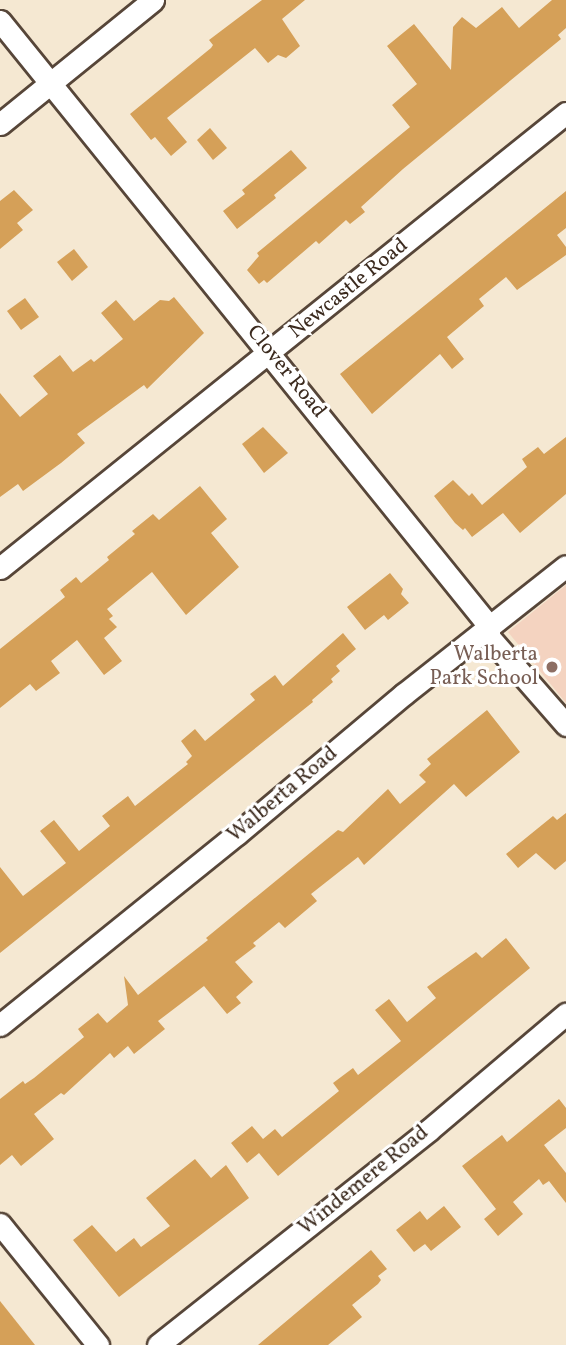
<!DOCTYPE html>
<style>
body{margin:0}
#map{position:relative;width:566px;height:1345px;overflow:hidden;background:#f5e8d2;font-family:Vollkorn,serif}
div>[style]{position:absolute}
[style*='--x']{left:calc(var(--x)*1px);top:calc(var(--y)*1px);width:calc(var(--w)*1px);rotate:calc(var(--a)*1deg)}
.built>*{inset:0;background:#f4d3c0}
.building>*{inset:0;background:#d5a058}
.roads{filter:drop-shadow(2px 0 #574639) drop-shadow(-2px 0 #574639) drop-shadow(0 2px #574639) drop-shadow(0 -2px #574639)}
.minor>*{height:21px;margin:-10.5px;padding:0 10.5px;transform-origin:10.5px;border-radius:10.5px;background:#fff}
.dots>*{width:19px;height:19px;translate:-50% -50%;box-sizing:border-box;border:4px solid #fff;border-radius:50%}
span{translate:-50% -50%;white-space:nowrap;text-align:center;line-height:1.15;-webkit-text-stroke:6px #fff;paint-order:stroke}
.street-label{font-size:21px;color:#3b2a1e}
.education-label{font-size:21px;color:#785e54}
.right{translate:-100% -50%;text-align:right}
</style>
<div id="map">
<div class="built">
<div style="clip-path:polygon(566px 585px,566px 703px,508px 632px)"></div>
</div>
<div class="building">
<div style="clip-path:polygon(262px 0,305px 0,282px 19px,300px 46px,286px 58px,278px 55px,268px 63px,255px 48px,167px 118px,187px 142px,171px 156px,155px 137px,151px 140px,130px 114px,211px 48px,213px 45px,209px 40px)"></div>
<div style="clip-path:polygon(552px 0,566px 0,566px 28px,558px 35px,561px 39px,403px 169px,361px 207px,365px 212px,350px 224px,346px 220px,319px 244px,316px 241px,267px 283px,264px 280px,259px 284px,247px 270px,259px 256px,257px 253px,410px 127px,392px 105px,417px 84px,387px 46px,414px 24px,451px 70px,453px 27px,462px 17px,476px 28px,502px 7px,519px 28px)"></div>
<div style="clip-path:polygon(210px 128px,227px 148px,213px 160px,197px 140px)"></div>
<div style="clip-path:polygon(291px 150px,307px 168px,274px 195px,276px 198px,237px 229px,223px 211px,245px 194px,242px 190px)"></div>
<div style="clip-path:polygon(14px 190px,33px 210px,17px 223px,23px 230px,0 249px,0 201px)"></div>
<div style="clip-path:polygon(566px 191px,566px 228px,557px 235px,566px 247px,566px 255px,517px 290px,506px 277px,479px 299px,484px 306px,447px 337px,464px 359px,452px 369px,440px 354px,372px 414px,340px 374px)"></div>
<div style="clip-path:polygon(74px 249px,88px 267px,72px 281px,57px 262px)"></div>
<div style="clip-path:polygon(174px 297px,204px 333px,147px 389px,144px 385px,77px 434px,85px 443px,61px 463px,23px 491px,18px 484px,0 497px,0 393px,20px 417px,48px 394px,33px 376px,60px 355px,73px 372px,91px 359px,94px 362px,123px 339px,101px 313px,116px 300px,134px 321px,160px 300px,169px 301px)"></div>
<div style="clip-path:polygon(25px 298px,39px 317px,21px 330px,7px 311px)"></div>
<div style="clip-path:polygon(263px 427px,288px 453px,264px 473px,242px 444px)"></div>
<div style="clip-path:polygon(566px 437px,566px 494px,520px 533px,503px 513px,472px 537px,465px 528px,463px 530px,455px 523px,434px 496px,453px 480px,469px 496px,472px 493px,482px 505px,527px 467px,522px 459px,538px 447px,544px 454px)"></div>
<div style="clip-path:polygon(200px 486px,227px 519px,211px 533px,239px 567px,186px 615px,152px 572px,107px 609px,113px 616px,109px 619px,117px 627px,104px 638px,122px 661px,104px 675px,77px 640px,51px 661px,60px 673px,36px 691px,30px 684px,0 708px,0 649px,65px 597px,60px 590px,76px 577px,81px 583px,109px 560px,107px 557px,135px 534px,132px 531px,153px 514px,159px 520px)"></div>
<div style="clip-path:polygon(390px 573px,403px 589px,401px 594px,409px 603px,388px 620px,384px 615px,365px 630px,347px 607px)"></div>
<div style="clip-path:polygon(343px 633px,356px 649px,336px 666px,340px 671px,331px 679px,333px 682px,312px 700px,313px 702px,0 953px,0 867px,23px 896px,66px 863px,40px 831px,54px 820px,79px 851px,110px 826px,102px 816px,128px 796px,135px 806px,188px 764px,186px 762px,192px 756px,181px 741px,195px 729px,205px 741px,255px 700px,250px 694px,275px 675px,283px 686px)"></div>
<div style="clip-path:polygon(487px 710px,520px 752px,466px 797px,454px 784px,364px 865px,358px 857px,311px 894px,317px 901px,285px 928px,279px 922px,253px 943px,256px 946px,235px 962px,253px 982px,236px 997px,241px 1003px,227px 1014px,204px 986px,158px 1021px,165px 1029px,134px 1054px,128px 1046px,114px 1058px,110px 1053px,64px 1095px,61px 1093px,34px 1114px,54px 1139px,21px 1166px,12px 1155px,0 1165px,0 1099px,23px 1081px,25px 1084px,34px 1078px,84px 1037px,78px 1029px,98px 1013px,107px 1023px,128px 1005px,124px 976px,138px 995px,208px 940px,206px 938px,338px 830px,343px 832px,388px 789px,400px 804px,426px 782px,419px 775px,431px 764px,427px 759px)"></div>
<div style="clip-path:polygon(566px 813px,566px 861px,555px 870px,536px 853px,518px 868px,506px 854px,553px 816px,557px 820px)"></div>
<div style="clip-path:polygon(506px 938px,530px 968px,278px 1176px,259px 1153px,247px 1163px,231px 1143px,252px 1126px,263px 1139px,275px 1129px,282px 1137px,339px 1091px,333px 1083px,353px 1068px,358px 1075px,401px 1041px,375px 1010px,389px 999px,407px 1022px,436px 998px,427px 987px,476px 952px,482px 958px)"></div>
<div style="clip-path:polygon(559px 1099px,566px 1108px,566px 1128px,544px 1145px,566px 1173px,566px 1203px,549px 1181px,543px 1185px,539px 1179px,513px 1202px,523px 1214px,498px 1236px,484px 1219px,496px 1209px,462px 1166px,502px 1135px,507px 1142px)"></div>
<div style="clip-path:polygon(195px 1159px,211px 1178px,226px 1165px,249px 1198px,119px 1297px,73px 1240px,92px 1225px,116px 1252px,134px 1238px,141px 1247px,170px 1226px,146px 1198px)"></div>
<div style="clip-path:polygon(444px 1206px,461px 1227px,431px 1251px,425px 1244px,414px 1252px,396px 1230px,420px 1211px,427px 1220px)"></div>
<div style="clip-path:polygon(371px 1250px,387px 1269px,378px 1276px,381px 1280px,378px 1284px,352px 1305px,362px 1317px,328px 1345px,258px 1345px)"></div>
<div style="clip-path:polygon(0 1301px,35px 1345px,0 1345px)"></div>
</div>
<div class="roads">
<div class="minor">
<div style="--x:0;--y:21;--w:778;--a:51.05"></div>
<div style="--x:489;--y:626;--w:11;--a:90"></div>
<div style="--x:489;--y:637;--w:117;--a:48.8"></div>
<div style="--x:0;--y:124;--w:197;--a:-39"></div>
<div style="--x:0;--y:568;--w:726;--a:-38.8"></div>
<div style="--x:0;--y:1025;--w:304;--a:-38.9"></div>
<div style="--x:237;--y:834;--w:218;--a:-40"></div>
<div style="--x:404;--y:694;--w:206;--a:-38.3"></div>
<div style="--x:0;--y:1224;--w:156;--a:51"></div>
<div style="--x:158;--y:1345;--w:346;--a:-38.4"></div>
<div style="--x:429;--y:1130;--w:180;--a:-40.3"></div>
</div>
</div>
<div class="dots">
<div style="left:552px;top:667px;background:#8d6e63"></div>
</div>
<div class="street-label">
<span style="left:349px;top:289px;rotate:-39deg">Newcastle Road</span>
<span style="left:286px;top:372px;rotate:51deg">Clover Road</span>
<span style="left:283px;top:795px;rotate:-40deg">Walberta Road</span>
<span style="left:364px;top:1181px;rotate:-39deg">Windemere Road</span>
</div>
<div class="education-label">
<span class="right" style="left:538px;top:667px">Walberta<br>Park School</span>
</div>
</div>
